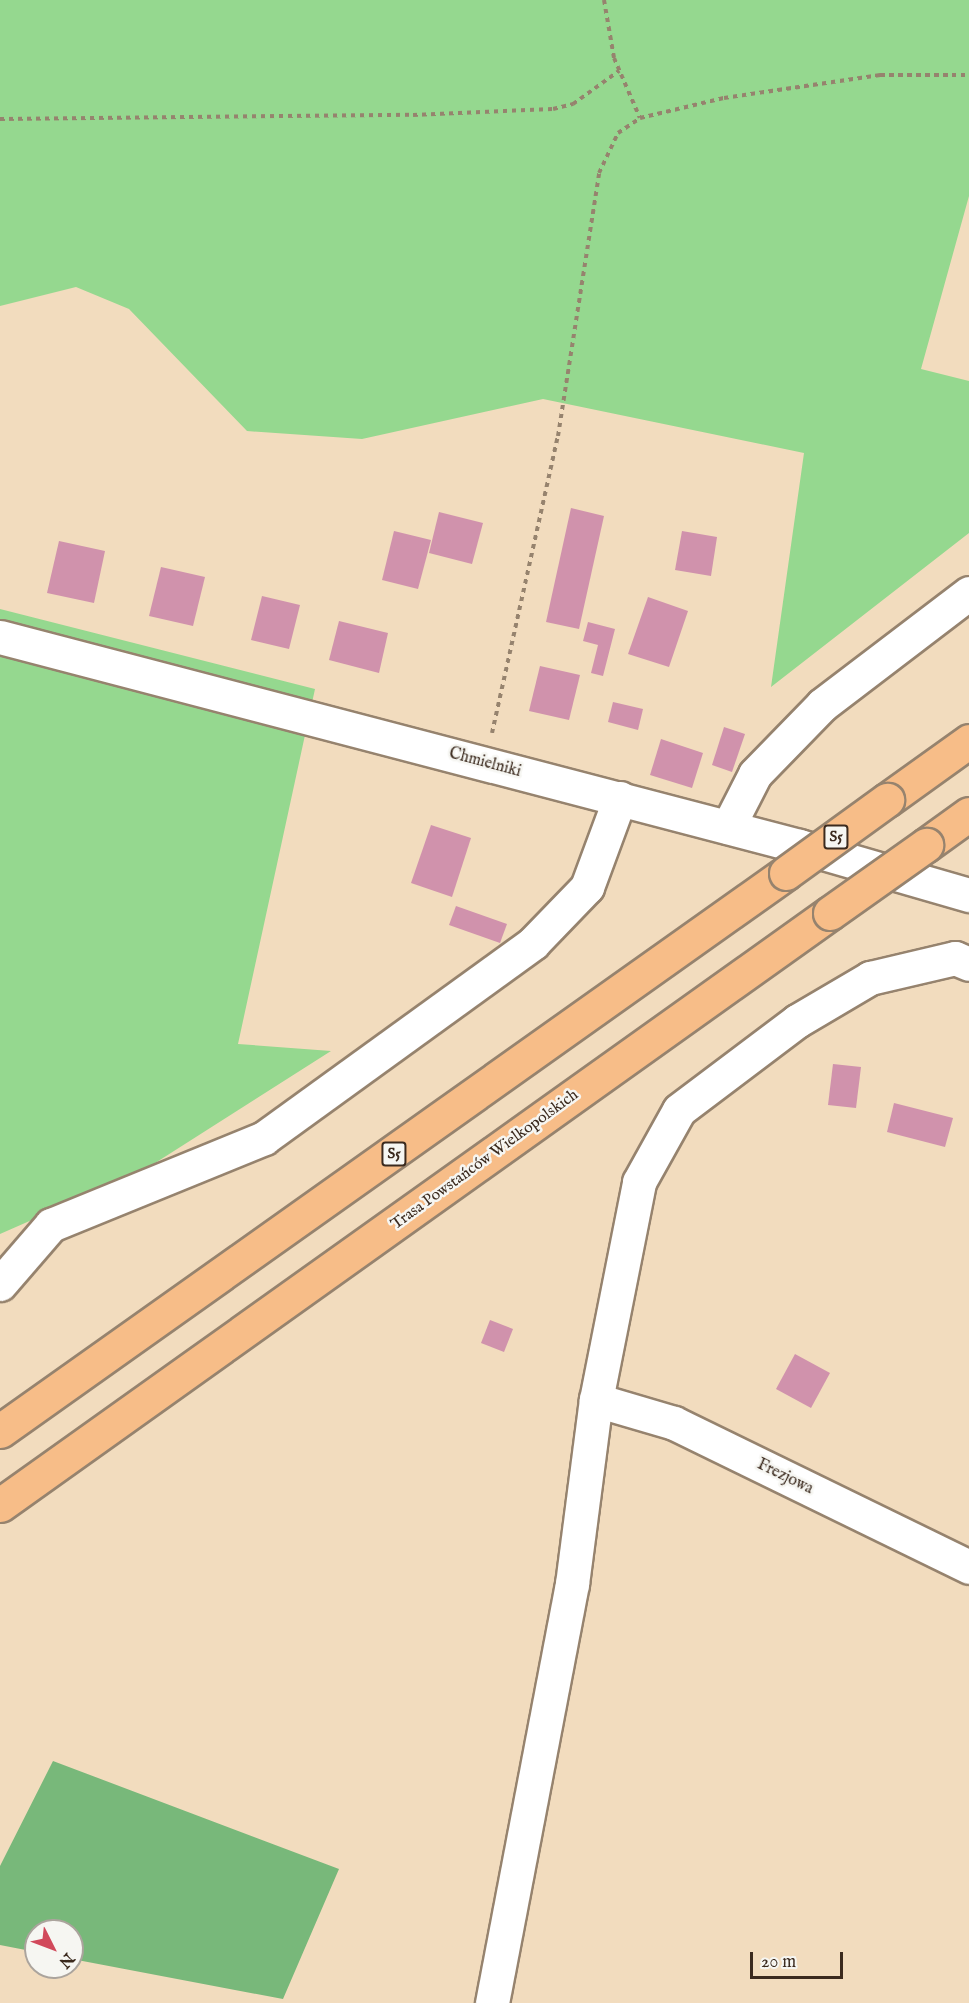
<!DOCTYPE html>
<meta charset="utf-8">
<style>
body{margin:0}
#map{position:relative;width:969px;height:2003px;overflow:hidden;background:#f2dcbe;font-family:"IM FELL English",serif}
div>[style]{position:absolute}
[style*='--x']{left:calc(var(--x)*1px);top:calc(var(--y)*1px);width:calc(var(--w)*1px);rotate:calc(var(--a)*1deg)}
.green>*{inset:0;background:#95d88f}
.forest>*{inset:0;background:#78b87a}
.building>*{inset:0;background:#d092ac}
.path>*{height:4px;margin-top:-2px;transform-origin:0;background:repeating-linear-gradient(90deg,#96836e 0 4.5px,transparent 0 9px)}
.roads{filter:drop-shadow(2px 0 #96836e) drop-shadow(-2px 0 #96836e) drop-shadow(0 2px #96836e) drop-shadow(0 -2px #96836e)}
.minor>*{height:33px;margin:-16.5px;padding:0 16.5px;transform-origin:16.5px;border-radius:16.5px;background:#fff}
.highway>*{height:33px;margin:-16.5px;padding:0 16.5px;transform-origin:16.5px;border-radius:16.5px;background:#f7bd88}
.bridges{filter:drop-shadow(2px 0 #96836e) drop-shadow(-2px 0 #96836e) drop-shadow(0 2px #96836e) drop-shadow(0 -2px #96836e)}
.highway-bridge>*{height:33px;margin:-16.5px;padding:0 16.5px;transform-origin:16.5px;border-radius:16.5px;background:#f7bd88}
span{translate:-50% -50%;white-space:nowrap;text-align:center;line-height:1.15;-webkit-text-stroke:5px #f6f6f2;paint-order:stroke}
.shield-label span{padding:2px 4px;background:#f6f6f2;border:2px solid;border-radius:4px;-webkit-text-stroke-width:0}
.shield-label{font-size:15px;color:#3b2a1e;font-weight:700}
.street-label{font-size:16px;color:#3b2a1e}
.north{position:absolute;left:24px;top:1919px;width:60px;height:60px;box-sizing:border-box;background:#f6f6f2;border:2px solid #aba49d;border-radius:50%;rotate:132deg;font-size:16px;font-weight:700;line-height:24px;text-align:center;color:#3b2a1e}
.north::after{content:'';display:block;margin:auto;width:21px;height:27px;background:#d1495b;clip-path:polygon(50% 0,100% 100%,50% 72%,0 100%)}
.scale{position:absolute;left:750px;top:1952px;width:93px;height:27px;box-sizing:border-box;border:3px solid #3b2a1e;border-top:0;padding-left:8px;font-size:18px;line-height:21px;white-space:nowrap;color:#3b2a1e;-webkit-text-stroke:4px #f6f6f2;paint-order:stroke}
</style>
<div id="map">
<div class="green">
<div style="clip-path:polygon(0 0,969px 0,969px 196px,921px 369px,969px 381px,969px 533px,771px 687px,804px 453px,543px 399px,362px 439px,247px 431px,129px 309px,76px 287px,0 306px)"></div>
<div style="clip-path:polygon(0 609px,315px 689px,238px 1044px,331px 1051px,141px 1172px,0 1234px)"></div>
</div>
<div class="forest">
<div style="clip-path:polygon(53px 1761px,339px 1869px,283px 1999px,72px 1959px,72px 1931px,36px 1931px,36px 1952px,0 1945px,0 1866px)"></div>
</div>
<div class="building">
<div style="clip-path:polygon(571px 508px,604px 516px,579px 629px,546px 622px)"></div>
<div style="clip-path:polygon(439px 512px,483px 523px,472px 564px,429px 553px)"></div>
<div style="clip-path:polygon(394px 531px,431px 540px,418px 589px,382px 580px)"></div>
<div style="clip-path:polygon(682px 531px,717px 537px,711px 576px,675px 570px)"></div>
<div style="clip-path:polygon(59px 541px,105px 551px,94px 603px,47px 593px)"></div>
<div style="clip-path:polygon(161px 567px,205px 577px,193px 626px,149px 616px)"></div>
<div style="clip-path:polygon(262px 596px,300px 605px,289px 649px,251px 640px)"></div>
<div style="clip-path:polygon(648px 597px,688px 611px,669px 667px,628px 654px)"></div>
<div style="clip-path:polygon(339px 621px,388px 633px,379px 673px,329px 660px)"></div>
<div style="clip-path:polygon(588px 622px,615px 629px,603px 676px,591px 673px,598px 645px,583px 641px)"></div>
<div style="clip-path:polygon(540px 666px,580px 675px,569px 720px,529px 711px)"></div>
<div style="clip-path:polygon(613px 702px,643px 709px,638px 730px,608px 722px)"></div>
<div style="clip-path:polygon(724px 727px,745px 734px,732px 772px,712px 765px)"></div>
<div style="clip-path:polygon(661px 739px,703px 753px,692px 788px,650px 775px)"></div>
<div style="clip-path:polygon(431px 825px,471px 838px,452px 897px,411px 883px)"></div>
<div style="clip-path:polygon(456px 906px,507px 924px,500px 943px,449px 925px)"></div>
<div style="clip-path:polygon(833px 1064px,861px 1067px,856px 1108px,828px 1105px)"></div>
<div style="clip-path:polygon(894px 1103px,953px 1118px,945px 1147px,887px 1132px)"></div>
<div style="clip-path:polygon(490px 1320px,513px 1329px,504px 1352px,481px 1343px)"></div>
<div style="clip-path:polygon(795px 1354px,830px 1373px,811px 1408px,776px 1389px)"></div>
</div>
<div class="path">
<div style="--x:604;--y:0;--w:59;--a:80.2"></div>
<div style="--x:614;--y:58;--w:65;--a:66.6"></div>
<div style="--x:0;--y:119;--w:413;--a:-0.6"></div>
<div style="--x:413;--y:115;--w:140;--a:-2.5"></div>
<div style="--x:553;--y:109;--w:21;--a:-14"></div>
<div style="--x:573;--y:104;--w:57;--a:-35.7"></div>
<div style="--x:492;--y:733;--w:304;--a:-77.5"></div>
<div style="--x:558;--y:436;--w:266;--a:-81.1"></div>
<div style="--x:599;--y:173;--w:44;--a:-64.6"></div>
<div style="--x:618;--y:133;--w:27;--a:-34"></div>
<div style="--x:640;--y:118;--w:86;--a:-13.4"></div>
<div style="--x:724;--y:98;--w:158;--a:-8.4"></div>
<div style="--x:880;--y:75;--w:89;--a:0"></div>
</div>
<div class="roads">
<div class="minor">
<div style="--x:0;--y:637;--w:826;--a:14.66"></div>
<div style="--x:799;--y:846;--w:177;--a:16.1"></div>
<div style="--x:728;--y:827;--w:59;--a:-63"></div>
<div style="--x:755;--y:774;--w:96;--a:-45.8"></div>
<div style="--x:822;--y:705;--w:185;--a:-37.3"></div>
<div style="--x:0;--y:1284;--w:78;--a:-49.2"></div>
<div style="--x:51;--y:1225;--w:230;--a:-22.2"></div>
<div style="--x:264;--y:1138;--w:332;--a:-35.9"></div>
<div style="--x:533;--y:943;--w:78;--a:-46"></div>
<div style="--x:587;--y:887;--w:95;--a:-69.7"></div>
<div style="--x:596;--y:1400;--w:81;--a:16.4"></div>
<div style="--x:674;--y:1423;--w:328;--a:26"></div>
<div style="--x:492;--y:2003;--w:427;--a:-79.2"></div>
<div style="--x:572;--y:1584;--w:186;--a:-82.6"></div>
<div style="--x:596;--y:1400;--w:222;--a:-78.8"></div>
<div style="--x:639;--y:1182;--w:82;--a:-60.9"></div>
<div style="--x:679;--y:1110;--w:148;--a:-37"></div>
<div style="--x:797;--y:1021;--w:85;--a:-30.5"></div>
<div style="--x:870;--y:978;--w:87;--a:-13.2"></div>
<div style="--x:955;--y:958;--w:15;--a:23"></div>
</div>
<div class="highway">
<div style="--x:887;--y:800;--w:101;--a:-35.7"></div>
<div style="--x:926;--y:845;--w:53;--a:-35.8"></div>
<div style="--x:0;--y:1431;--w:964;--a:-35.37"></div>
<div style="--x:0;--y:1505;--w:1019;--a:-35.5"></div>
</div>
</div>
<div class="bridges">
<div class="highway-bridge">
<div style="--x:786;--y:873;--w:125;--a:-35.9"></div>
<div style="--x:830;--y:913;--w:118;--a:-35.3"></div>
</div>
</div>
<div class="shield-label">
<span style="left:836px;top:837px">S5</span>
<span style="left:394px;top:1154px">S5</span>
</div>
<div class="street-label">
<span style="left:485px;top:763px;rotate:15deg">Chmielniki</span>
<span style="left:485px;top:1160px;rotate:-36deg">Trasa Powstańców Wielkopolskich</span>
<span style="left:785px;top:1477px;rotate:26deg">Frezjowa</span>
</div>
<div class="north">N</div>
<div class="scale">20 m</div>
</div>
